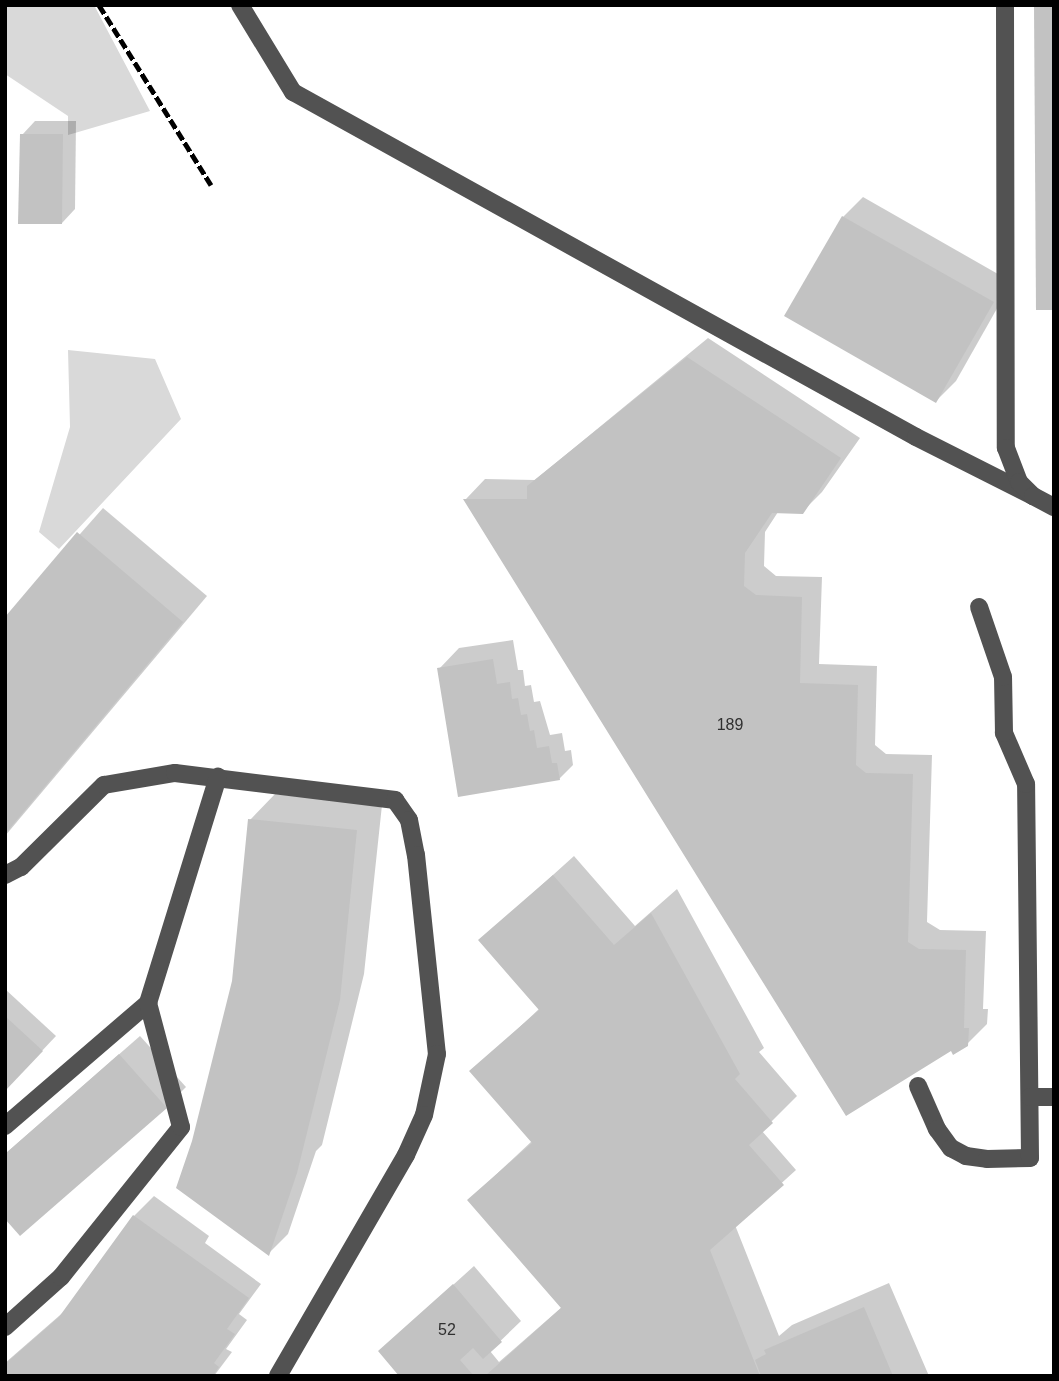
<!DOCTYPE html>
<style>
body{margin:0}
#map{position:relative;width:1059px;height:1381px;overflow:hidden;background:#fff;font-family:Helvetica,sans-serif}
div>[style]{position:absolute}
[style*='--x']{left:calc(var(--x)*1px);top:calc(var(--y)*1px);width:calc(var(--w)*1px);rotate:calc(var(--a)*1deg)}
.green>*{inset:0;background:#d9d9d9}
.shadow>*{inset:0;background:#0003}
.building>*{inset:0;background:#c2c2c2}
.minor>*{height:18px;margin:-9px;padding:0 9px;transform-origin:9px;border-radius:9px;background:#525252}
.rail>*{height:5px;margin-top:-2.5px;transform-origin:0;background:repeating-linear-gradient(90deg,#000 0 10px,transparent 0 13.5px)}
span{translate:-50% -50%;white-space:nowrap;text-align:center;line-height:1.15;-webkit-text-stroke:5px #fff;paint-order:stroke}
.number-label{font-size:16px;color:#303030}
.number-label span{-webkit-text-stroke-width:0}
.frame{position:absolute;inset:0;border:7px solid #000;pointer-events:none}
</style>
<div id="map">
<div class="green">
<div style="clip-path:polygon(5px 5px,94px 5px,150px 111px,68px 135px,68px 116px,5px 74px)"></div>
<div style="clip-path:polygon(68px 350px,155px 359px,181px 419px,59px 549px,39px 532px,70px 427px)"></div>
</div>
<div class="shadow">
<div style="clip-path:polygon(35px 121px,76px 121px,75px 209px,62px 223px,22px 135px)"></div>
<div style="clip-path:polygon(863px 197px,1012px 282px,956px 381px,936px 401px,843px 217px)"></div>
<div style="clip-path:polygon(708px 338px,860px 438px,822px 492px,802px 512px,778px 512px,765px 532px,764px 566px,776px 576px,822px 577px,819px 664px,877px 666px,875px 745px,886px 754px,932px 755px,927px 922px,940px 930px,986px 931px,983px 1009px,988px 1009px,987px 1024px,966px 1045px,466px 499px,485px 479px,535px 480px)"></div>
<div style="clip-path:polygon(103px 508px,207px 596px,5px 836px,5px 619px)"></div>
<div style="clip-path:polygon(513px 640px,518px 670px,523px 670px,525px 686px,531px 685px,534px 702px,540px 701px,550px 735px,562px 733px,565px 751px,571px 750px,573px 765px,559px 779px,439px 669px,459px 648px)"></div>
<div style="clip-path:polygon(275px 794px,382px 805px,364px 974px,322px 1145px,316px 1151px,288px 1234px,269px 1253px,194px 1139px,234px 981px,250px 820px)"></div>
<div style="clip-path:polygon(574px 856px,635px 926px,677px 889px,764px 1048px,759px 1052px,797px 1096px,762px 1131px,796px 1170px,735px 1225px,779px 1336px,792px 1325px,889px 1283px,929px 1376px,402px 1376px,380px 1351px,474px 1266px,521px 1321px,490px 1351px,499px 1362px,562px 1307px,469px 1200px,532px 1141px,472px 1072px,540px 1008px,481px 940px)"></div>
<div style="clip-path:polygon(5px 989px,56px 1036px,5px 1090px)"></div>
<div style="clip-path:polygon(140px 1036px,186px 1087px,166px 1107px,5px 1216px,5px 1154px)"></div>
<div style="clip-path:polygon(154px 1196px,209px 1236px,205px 1243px,261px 1284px,239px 1314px,247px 1320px,226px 1349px,232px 1352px,214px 1376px,5px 1376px,5px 1363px,67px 1309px,134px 1216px)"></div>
</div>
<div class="building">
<div style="clip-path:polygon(1034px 5px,1054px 5px,1054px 310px,1036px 310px)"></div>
<div style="clip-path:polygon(20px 134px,63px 134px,62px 224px,18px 224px)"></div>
<div style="clip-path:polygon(842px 216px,994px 302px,936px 403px,784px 316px)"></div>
<div style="clip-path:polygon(687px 357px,841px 458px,803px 514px,772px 513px,745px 553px,744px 586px,756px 595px,802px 597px,800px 683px,858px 685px,856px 765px,866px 773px,913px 774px,908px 942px,919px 949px,966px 950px,964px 1028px,969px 1028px,968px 1046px,953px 1055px,951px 1051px,846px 1116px,463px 499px,527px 499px,527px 486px)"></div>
<div style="clip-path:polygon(77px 532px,183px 622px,5px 834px,5px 617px)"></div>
<div style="clip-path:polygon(493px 659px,497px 684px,510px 682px,512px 699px,518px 698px,521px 715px,527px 714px,530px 731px,534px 730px,537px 748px,549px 746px,552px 763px,557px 763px,560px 780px,458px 797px,437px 668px)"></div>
<div style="clip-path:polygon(248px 819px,357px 830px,340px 1000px,297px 1173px,269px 1256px,176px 1188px,192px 1141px,232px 981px)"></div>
<div style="clip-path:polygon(553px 875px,614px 945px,651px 913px,740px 1074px,735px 1079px,773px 1123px,749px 1145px,784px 1185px,710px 1250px,760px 1376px,485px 1376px,561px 1308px,467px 1200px,532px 1143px,469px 1071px,539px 1010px,478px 940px)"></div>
<div style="clip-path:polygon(5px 1016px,43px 1051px,5px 1091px)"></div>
<div style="clip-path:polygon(119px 1054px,167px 1108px,20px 1236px,5px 1219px,5px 1154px)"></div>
<div style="clip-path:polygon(133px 1215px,249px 1298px,227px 1329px,235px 1334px,214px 1363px,219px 1367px,213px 1376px,5px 1376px,5px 1364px,59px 1317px)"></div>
<div style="clip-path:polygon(453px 1284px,502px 1342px,483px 1359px,473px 1348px,460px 1360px,474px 1376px,399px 1376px,378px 1351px)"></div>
<div style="clip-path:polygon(864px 1307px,893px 1376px,761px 1376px,755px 1360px,766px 1354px,764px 1350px)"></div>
</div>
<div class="minor">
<div style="--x:240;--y:5;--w:102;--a:58.7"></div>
<div style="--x:293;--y:92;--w:712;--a:28.98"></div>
<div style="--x:916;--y:437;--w:131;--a:26.8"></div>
<div style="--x:1005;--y:5;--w:443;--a:89.9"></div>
<div style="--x:1006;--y:448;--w:36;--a:69"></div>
<div style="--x:1019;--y:482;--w:20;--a:45"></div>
<div style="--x:1033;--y:496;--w:24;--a:28"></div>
<div style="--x:5;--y:875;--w:18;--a:-27"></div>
<div style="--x:21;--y:867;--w:117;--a:-44.7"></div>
<div style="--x:104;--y:785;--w:72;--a:-9.6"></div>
<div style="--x:175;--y:773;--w:222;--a:7"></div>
<div style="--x:395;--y:800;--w:24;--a:55"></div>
<div style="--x:409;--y:820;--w:36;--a:79"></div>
<div style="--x:416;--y:855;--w:200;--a:84"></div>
<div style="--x:437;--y:1054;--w:62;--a:102"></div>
<div style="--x:424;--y:1115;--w:44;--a:114.2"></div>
<div style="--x:406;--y:1155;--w:255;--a:120.1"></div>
<div style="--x:918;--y:1086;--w:47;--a:66.2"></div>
<div style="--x:937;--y:1129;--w:24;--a:54"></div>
<div style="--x:951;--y:1148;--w:17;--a:28"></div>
<div style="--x:966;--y:1156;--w:21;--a:8"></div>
<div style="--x:987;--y:1159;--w:43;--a:-1.3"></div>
<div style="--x:1030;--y:1158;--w:374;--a:-90.6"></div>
<div style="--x:1026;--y:784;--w:56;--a:-113.3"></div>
<div style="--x:1004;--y:733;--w:56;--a:-91"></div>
<div style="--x:1003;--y:677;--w:74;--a:-108.9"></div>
<div style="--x:1030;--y:1097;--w:24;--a:0"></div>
<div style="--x:5;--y:1126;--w:189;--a:-40.7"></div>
<div style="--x:148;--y:1003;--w:237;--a:-72.8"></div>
<div style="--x:5;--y:1327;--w:75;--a:-41.8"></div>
<div style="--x:61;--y:1277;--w:192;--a:-51.3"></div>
<div style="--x:181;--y:1127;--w:128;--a:-104.9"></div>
</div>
<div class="rail">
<div style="--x:99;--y:5;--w:212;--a:58.1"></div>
</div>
<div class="number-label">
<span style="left:730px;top:725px">189</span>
<span style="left:447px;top:1330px">52</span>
</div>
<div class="frame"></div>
</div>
